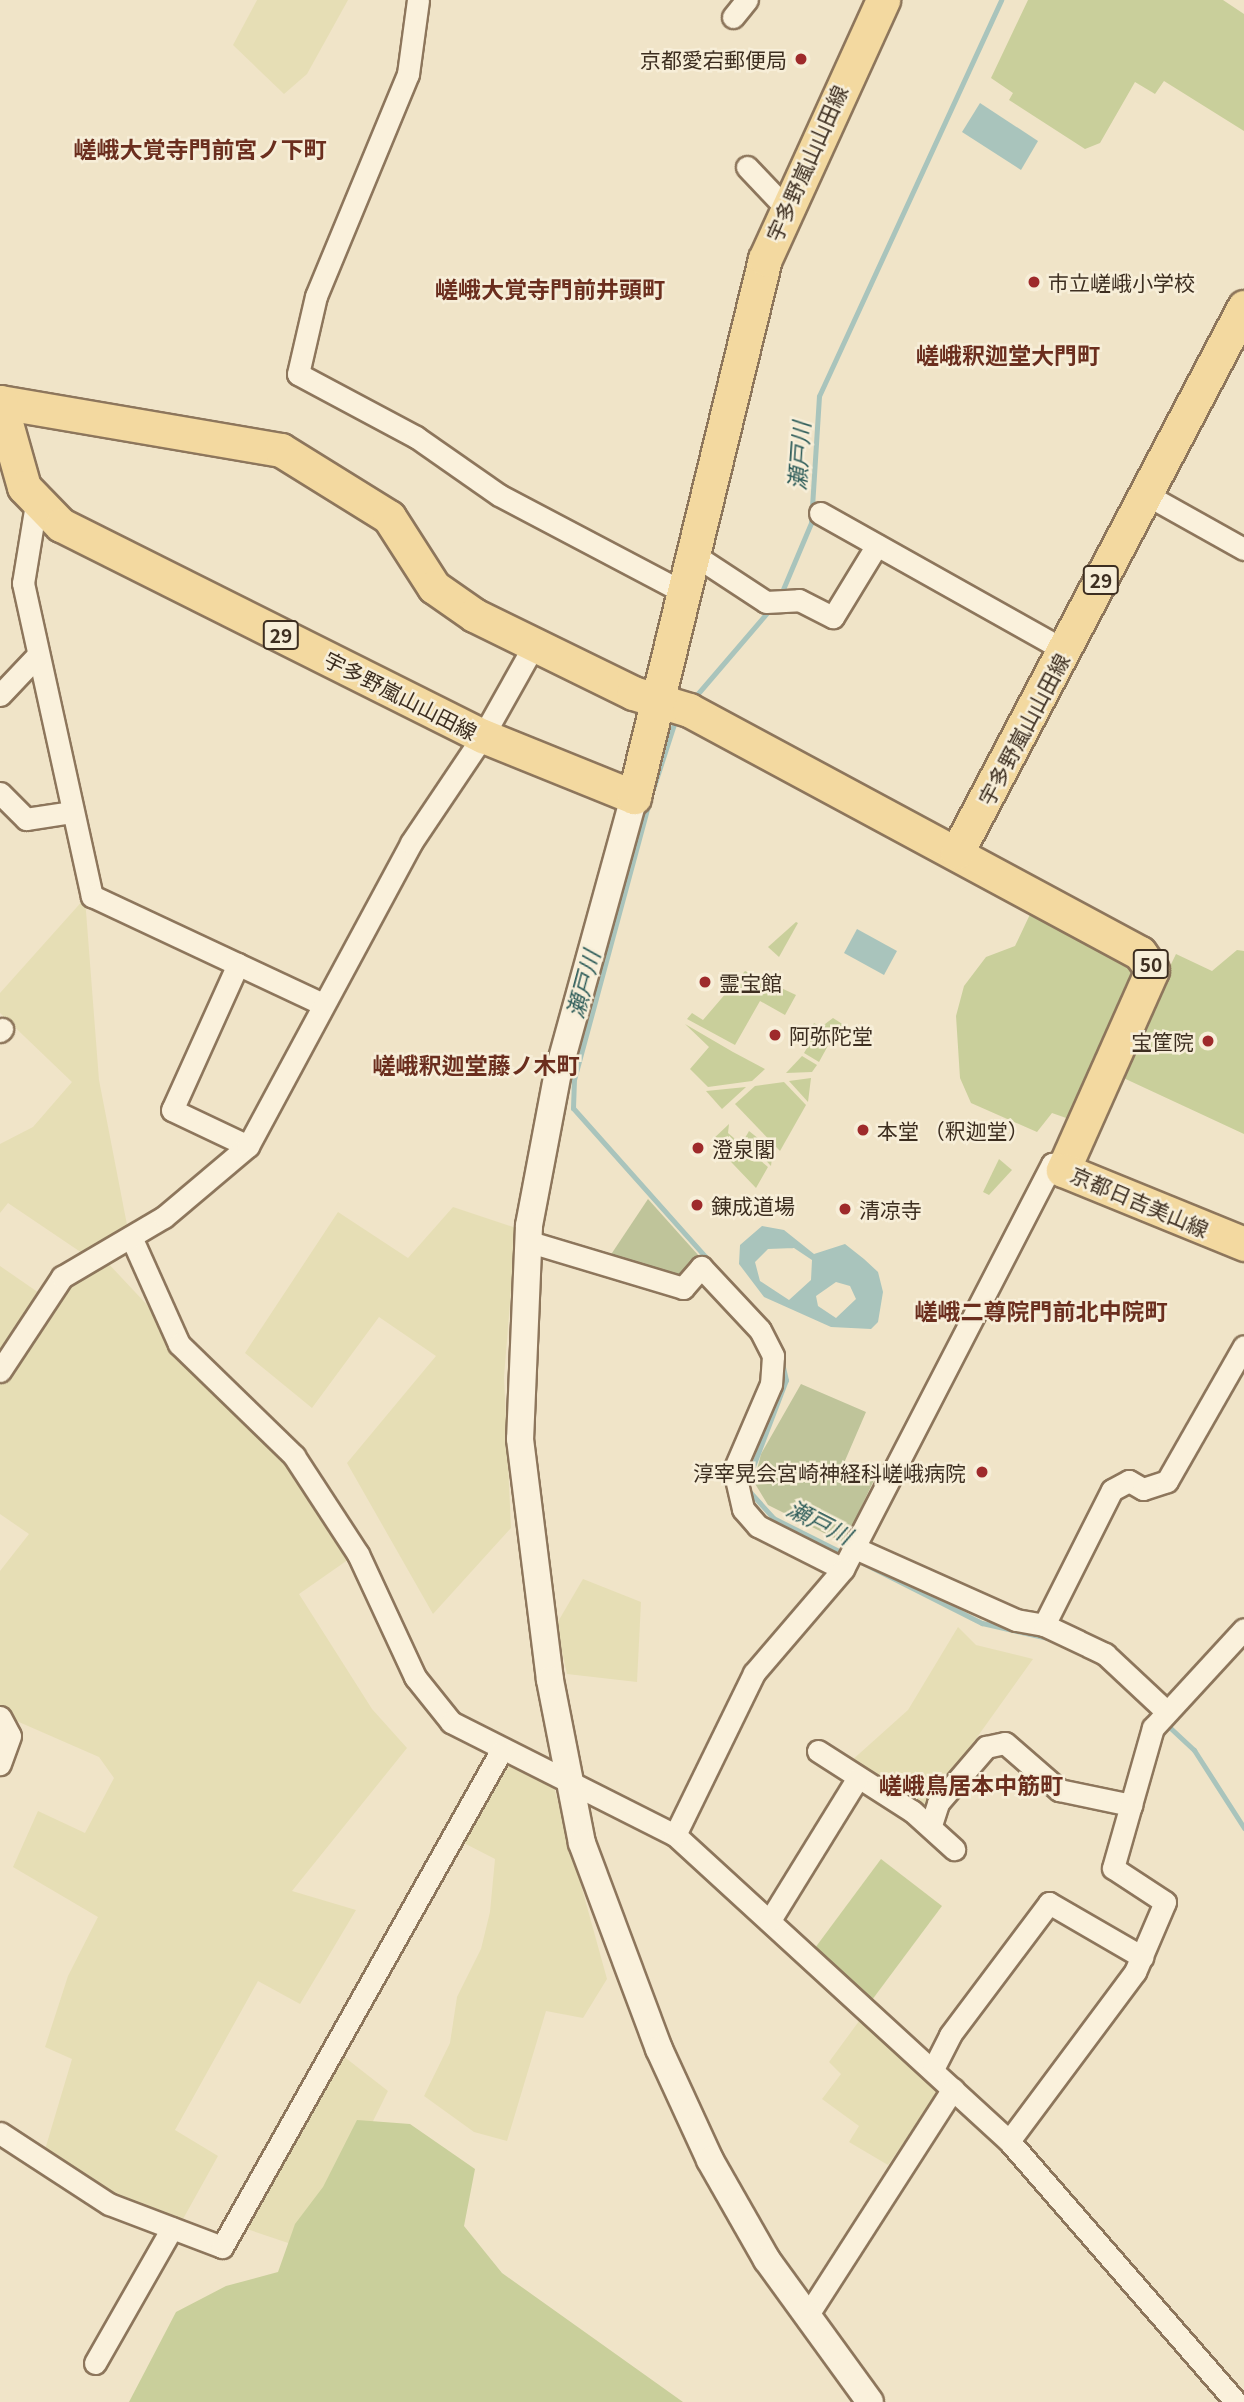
<!DOCTYPE html>
<meta charset="utf-8">
<style>
body{margin:0}
#map{position:relative;width:1244px;height:2402px;overflow:hidden;background:#f0e4c8;font-family:Georgia,"Noto Sans JP",serif}
div>[style]{position:absolute}
[style*='--x']{left:calc(var(--x)*1px);top:calc(var(--y)*1px);width:calc(var(--w)*1px);rotate:calc(var(--a)*1deg)}
.farmland>*{inset:0;background:#e6deb5}
.green>*{inset:0;background:#c9cf9b}
.cemetery>*{inset:0;background:#bfc49a}
.water>*{inset:0;background:#a9c4bc}
.stream>*{height:5px;margin:-2.5px;padding:0 2.5px;transform-origin:2.5px;border-radius:2.5px;background:#a9c4bc}
.roads{filter:drop-shadow(2px 0 #8d765c) drop-shadow(-2px 0 #8d765c) drop-shadow(0 2px #8d765c) drop-shadow(0 -2px #8d765c)}
.minor>*{height:21px;margin:-10.5px;padding:0 10.5px;transform-origin:10.5px;border-radius:10.5px;background:#faf1dc}
.tertiary>*{height:26px;margin:-13px;padding:0 13px;transform-origin:13px;border-radius:13px;background:#faf1dc}
.primary>*{height:33px;margin:-16.5px;padding:0 16.5px;transform-origin:16.5px;border-radius:16.5px;background:#f3d9a0}
.dots>*{width:19px;height:19px;translate:-50% -50%;box-sizing:border-box;border:4px solid #f7eed8;border-radius:50%}
span{translate:-50% -50%;white-space:nowrap;text-align:center;line-height:1.15;-webkit-text-stroke:5px #f7eed8;paint-order:stroke}
.shield-label span{padding:2px 5px;background:#f7eed8;border:2px solid;border-radius:5px;-webkit-text-stroke-width:0}
.shield-label{font-size:19px;color:#3d2e20;font-weight:700}
.poi-label{font-size:21px;color:#3d2e20}
.right{translate:-100% -50%;text-align:right}
.left{translate:0 -50%;text-align:left}
.street-label{font-size:21px;color:#3d2e20}
.neighbourhood-label{font-size:23px;color:#6b2e1e;font-weight:700}
.water-label{font-size:23px;color:#2f5d5a;font-style:italic}
</style>
<div id="map">
<div class="farmland">
<div style="clip-path:polygon(257px 0,348px 0,307px 74px,284px 94px,233px 45px)"></div>
<div style="clip-path:polygon(85px 898px,99px 1080px,128px 1230px,85px 1255px,8px 1203px,0 1213px,0 1144px,33px 1127px,72px 1082px,0 1013px,0 993px)"></div>
<div style="clip-path:polygon(453px 1207px,516px 1228px,504px 1377px,511px 1528px,433px 1614px,347px 1463px,436px 1356px,379px 1317px,312px 1408px,245px 1353px,338px 1212px,408px 1258px)"></div>
<div style="clip-path:polygon(105px 1260px,151px 1309px,171px 1344px,291px 1463px,352px 1557px,299px 1594px,372px 1709px,407px 1748px,292px 1891px,356px 1910px,300px 2004px,258px 1981px,175px 2130px,218px 2156px,183px 2219px,104px 2190px,44px 2153px,72px 2059px,45px 2047px,68px 1976px,98px 1917px,13px 1867px,38px 1811px,85px 1833px,114px 1778px,99px 1757px,12px 1719px,0 1707px,0 1571px,29px 1534px,0 1514px,0 1385px,67px 1285px)"></div>
<div style="clip-path:polygon(0 1266px,42px 1295px,0 1354px)"></div>
<div style="clip-path:polygon(583px 1579px,641px 1602px,637px 1682px,567px 1674px,556px 1625px)"></div>
<div style="clip-path:polygon(958px 1627px,976px 1645px,1033px 1659px,925px 1810px,850px 1762px,908px 1710px)"></div>
<div style="clip-path:polygon(504px 1758px,552px 1780px,607px 1979px,583px 2018px,546px 2011px,507px 2141px,474px 2132px,424px 2096px,450px 2043px,457px 1997px,481px 1949px,490px 1912px,495px 1859px,458px 1840px)"></div>
<div style="clip-path:polygon(862px 2017px,940px 2090px,888px 2165px,849px 2142px,859px 2126px,822px 2099px,841px 2074px,829px 2062px)"></div>
<div style="clip-path:polygon(338px 2052px,388px 2091px,309px 2250px,241px 2227px)"></div>
</div>
<div class="green">
<div style="clip-path:polygon(1028px 0,1223px 0,1244px 14px,1244px 131px,1164px 81px,1155px 94px,1135px 82px,1100px 143px,1085px 149px,1009px 100px,1013px 93px,991px 78px)"></div>
<div style="clip-path:polygon(1033px 908px,1136px 969px,1069px 1119px,1052px 1113px,1037px 1132px,971px 1103px,960px 1078px,956px 1016px,964px 986px,986px 957px,1015px 946px)"></div>
<div style="clip-path:polygon(796px 922px,798px 923px,779px 957px,768px 947px)"></div>
<div style="clip-path:polygon(1237px 950px,1244px 951px,1244px 1134px,1117px 1075px,1176px 954px,1212px 971px)"></div>
<div style="clip-path:polygon(745px 971px,796px 995px,785px 1015px,760px 1001px,735px 1045px,687px 1019px,692px 1013px,703px 1020px)"></div>
<div style="clip-path:polygon(833px 1018px,850px 1029px,830px 1042px,819px 1062px,804px 1053px,810px 1043px,804px 1040px,814px 1023px,821px 1027px)"></div>
<div style="clip-path:polygon(685px 1024px,733px 1052px,765px 1069px,752px 1081px,708px 1087px,690px 1069px,709px 1047px)"></div>
<div style="clip-path:polygon(802px 1056px,817px 1065px,812px 1072px,786px 1073px)"></div>
<div style="clip-path:polygon(811px 1078px,808px 1102px,789px 1081px)"></div>
<div style="clip-path:polygon(784px 1082px,806px 1105px,780px 1151px,735px 1104px,755px 1086px)"></div>
<div style="clip-path:polygon(746px 1087px,722px 1109px,706px 1091px)"></div>
<div style="clip-path:polygon(729px 1124px,728px 1133px,768px 1167px,756px 1188px,711px 1141px)"></div>
<div style="clip-path:polygon(749px 1131px,773px 1150px,771px 1166px,745px 1138px)"></div>
<div style="clip-path:polygon(999px 1159px,1012px 1170px,989px 1195px,983px 1192px)"></div>
<div style="clip-path:polygon(881px 1859px,942px 1906px,872px 2000px,815px 1948px)"></div>
<div style="clip-path:polygon(357px 2120px,410px 2124px,475px 2169px,464px 2226px,502px 2273px,683px 2402px,129px 2402px,176px 2312px,226px 2286px,278px 2272px,295px 2224px,323px 2187px)"></div>
</div>
<div class="cemetery">
<div style="clip-path:polygon(648px 1199px,699px 1256px,680px 1281px,610px 1256px)"></div>
<div style="clip-path:polygon(801px 1384px,866px 1412px,844px 1463px,875px 1478px,844px 1543px,768px 1505px,754px 1482px,761px 1454px)"></div>
</div>
<div class="water">
<div style="clip-path:polygon(980px 103px,1038px 141px,1021px 170px,962px 132px)"></div>
<div style="clip-path:polygon(857px 929px,897px 951px,884px 975px,844px 953px)"></div>
<div style="clip-path:polygon(evenodd,762px 1226px,784px 1230px,814px 1254px,845px 1244px,864px 1259px,878px 1272px,883px 1292px,878px 1322px,871px 1329px,831px 1327px,764px 1297px,739px 1264px,740px 1245px,762px 1226px,794px 1248px,812px 1260px,811px 1280px,789px 1300px,760px 1281px,755px 1262px,768px 1249px,794px 1248px,762px 1226px,836px 1282px,850px 1286px,856px 1299px,836px 1318px,818px 1306px,816px 1296px,836px 1282px)"></div>
</div>
<div class="stream">
<div style="--x:781;--y:594;--w:77;--a:-67.1"></div>
<div style="--x:811;--y:523;--w:127;--a:-86.4"></div>
<div style="--x:819;--y:396;--w:436;--a:-65.3"></div>
<div style="--x:694;--y:698;--w:120;--a:-49.4"></div>
<div style="--x:653;--y:789;--w:75;--a:-72.1"></div>
<div style="--x:650;--y:798;--w:291;--a:105.1"></div>
<div style="--x:574;--y:1079;--w:29;--a:92"></div>
<div style="--x:573;--y:1108;--w:209;--a:48.3"></div>
<div style="--x:747;--y:1482;--w:109;--a:-69.1"></div>
<div style="--x:786;--y:1380;--w:40;--a:-103"></div>
<div style="--x:749;--y:1491;--w:36;--a:48"></div>
<div style="--x:773;--y:1518;--w:83;--a:26.6"></div>
<div style="--x:859;--y:1561;--w:138;--a:26.8"></div>
<div style="--x:982;--y:1623;--w:72;--a:12.9"></div>
<div style="--x:1165;--y:1723;--w:40;--a:43"></div>
<div style="--x:1194;--y:1750;--w:93;--a:57.3"></div>
</div>
<div class="roads">
<div class="minor">
<div style="--x:418;--y:0;--w:75;--a:97.7"></div>
<div style="--x:408;--y:74;--w:240;--a:112.5"></div>
<div style="--x:316;--y:296;--w:80;--a:103"></div>
<div style="--x:298;--y:374;--w:134;--a:28.1"></div>
<div style="--x:416;--y:437;--w:101;--a:34.9"></div>
<div style="--x:499;--y:495;--w:208;--a:27.8"></div>
<div style="--x:733;--y:17;--w:22;--a:-51"></div>
<div style="--x:747;--y:167;--w:54;--a:46.5"></div>
<div style="--x:1149;--y:496;--w:109;--a:29.2"></div>
<div style="--x:36;--y:504;--w:80;--a:99.3"></div>
<div style="--x:23;--y:583;--w:321;--a:77.6"></div>
<div style="--x:92;--y:896;--w:255;--a:25.1"></div>
<div style="--x:820;--y:513;--w:280;--a:29.3"></div>
<div style="--x:693;--y:554;--w:87;--a:33.3"></div>
<div style="--x:766;--y:602;--w:33;--a:-3"></div>
<div style="--x:799;--y:600;--w:38;--a:27"></div>
<div style="--x:833;--y:617;--w:84;--a:-58.6"></div>
<div style="--x:0;--y:695;--w:51;--a:-46.6"></div>
<div style="--x:0;--y:793;--w:37;--a:45"></div>
<div style="--x:26;--y:819;--w:47;--a:-8.7"></div>
<div style="--x:238;--y:964;--w:160;--a:114.3"></div>
<div style="--x:172;--y:1110;--w:84;--a:25.3"></div>
<div style="--x:0;--y:1031;--w:3;--a:-45"></div>
<div style="--x:132;--y:1239;--w:115;--a:65.9"></div>
<div style="--x:179;--y:1344;--w:161;--a:44.2"></div>
<div style="--x:294;--y:1456;--w:117;--a:56.9"></div>
<div style="--x:358;--y:1554;--w:136;--a:65.1"></div>
<div style="--x:415;--y:1677;--w:58;--a:51.3"></div>
<div style="--x:451;--y:1722;--w:251;--a:26.8"></div>
<div style="--x:675;--y:1835;--w:453;--a:42.5"></div>
<div style="--x:1009;--y:2141;--w:346;--a:49"></div>
<div style="--x:530;--y:1242;--w:160;--a:16.7"></div>
<div style="--x:683;--y:1288;--w:28;--a:-49"></div>
<div style="--x:701;--y:1267;--w:86;--a:46.9"></div>
<div style="--x:760;--y:1330;--w:29;--a:63"></div>
<div style="--x:773;--y:1356;--w:28;--a:94"></div>
<div style="--x:771;--y:1384;--w:94;--a:113.3"></div>
<div style="--x:734;--y:1470;--w:40;--a:77"></div>
<div style="--x:743;--y:1509;--w:23;--a:49"></div>
<div style="--x:758;--y:1526;--w:95;--a:26.8"></div>
<div style="--x:843;--y:1569;--w:456;--a:-62.7"></div>
<div style="--x:1052;--y:1164;--w:13;--a:29"></div>
<div style="--x:0;--y:1371;--w:113;--a:-56.6"></div>
<div style="--x:62;--y:1277;--w:118;--a:-30.5"></div>
<div style="--x:164;--y:1217;--w:110;--a:-40.2"></div>
<div style="--x:248;--y:1146;--w:344;--a:-61.7"></div>
<div style="--x:411;--y:843;--w:129;--a:-56.1"></div>
<div style="--x:483;--y:736;--w:102;--a:-60.7"></div>
<div style="--x:855;--y:1548;--w:176;--a:24.1"></div>
<div style="--x:1016;--y:1620;--w:28;--a:10"></div>
<div style="--x:1044;--y:1625;--w:151;--a:-63.3"></div>
<div style="--x:1112;--y:1490;--w:19;--a:-28"></div>
<div style="--x:1129;--y:1481;--w:16;--a:30"></div>
<div style="--x:1143;--y:1489;--w:25;--a:-18"></div>
<div style="--x:1167;--y:1481;--w:155;--a:-60.3"></div>
<div style="--x:1044;--y:1625;--w:68;--a:25.4"></div>
<div style="--x:1105;--y:1654;--w:83;--a:43.1"></div>
<div style="--x:0;--y:1717;--w:21;--a:62"></div>
<div style="--x:10;--y:1736;--w:30;--a:110"></div>
<div style="--x:818;--y:1751;--w:112;--a:32.6"></div>
<div style="--x:912;--y:1811;--w:57;--a:42.1"></div>
<div style="--x:931;--y:1825;--w:23;--a:-72"></div>
<div style="--x:938;--y:1803;--w:74;--a:-49.4"></div>
<div style="--x:986;--y:1747;--w:19;--a:-12"></div>
<div style="--x:1005;--y:1743;--w:72;--a:41"></div>
<div style="--x:1059;--y:1790;--w:74;--a:11.8"></div>
<div style="--x:675;--y:1835;--w:180;--a:-64"></div>
<div style="--x:754;--y:1673;--w:137;--a:-49.4"></div>
<div style="--x:770;--y:1920;--w:166;--a:-58.3"></div>
<div style="--x:933;--y:2069;--w:38;--a:-63"></div>
<div style="--x:950;--y:2035;--w:165;--a:-53.1"></div>
<div style="--x:1049;--y:1903;--w:108;--a:30.1"></div>
<div style="--x:0;--y:2133;--w:130;--a:33.1"></div>
<div style="--x:109;--y:2204;--w:121;--a:20.8"></div>
<div style="--x:222;--y:2247;--w:569;--a:-60.64"></div>
<div style="--x:1009;--y:2141;--w:211;--a:-53.3"></div>
<div style="--x:1135;--y:1972;--w:76;--a:-66.8"></div>
<div style="--x:1165;--y:1902;--w:62;--a:-146.8"></div>
<div style="--x:1113;--y:1868;--w:146;--a:-74.1"></div>
<div style="--x:1153;--y:1728;--w:134;--a:-47.4"></div>
<div style="--x:807;--y:2316;--w:270;--a:-57.3"></div>
<div style="--x:95;--y:2363;--w:155;--a:-60.3"></div>
</div>
<div class="tertiary">
<div style="--x:634;--y:797;--w:285;--a:105.4"></div>
<div style="--x:558;--y:1072;--w:157;--a:100.7"></div>
<div style="--x:529;--y:1226;--w:213;--a:92.4"></div>
<div style="--x:520;--y:1439;--w:243;--a:82.9"></div>
<div style="--x:550;--y:1680;--w:166;--a:78.9"></div>
<div style="--x:582;--y:1843;--w:220;--a:69.5"></div>
<div style="--x:659;--y:2049;--w:122;--a:65.3"></div>
<div style="--x:710;--y:2160;--w:115;--a:60.3"></div>
<div style="--x:767;--y:2260;--w:175;--a:54"></div>
</div>
<div class="primary">
<div style="--x:0;--y:402;--w:285;--a:9.7"></div>
<div style="--x:281;--y:450;--w:127;--a:31.8"></div>
<div style="--x:389;--y:517;--w:83;--a:57.3"></div>
<div style="--x:434;--y:587;--w:49;--a:35"></div>
<div style="--x:474;--y:615;--w:177;--a:26.1"></div>
<div style="--x:633;--y:693;--w:59;--a:16.9"></div>
<div style="--x:689;--y:710;--w:512;--a:28.32"></div>
<div style="--x:1140;--y:953;--w:21;--a:55"></div>
<div style="--x:1152;--y:970;--w:219;--a:114"></div>
<div style="--x:1063;--y:1170;--w:196;--a:22.2"></div>
<div style="--x:0;--y:402;--w:88;--a:74.2"></div>
<div style="--x:24;--y:487;--w:53;--a:45.8"></div>
<div style="--x:61;--y:525;--w:472;--a:26.6"></div>
<div style="--x:483;--y:736;--w:163;--a:22"></div>
<div style="--x:634;--y:797;--w:554;--a:-76.32"></div>
<div style="--x:765;--y:259;--w:285;--a:-65.5"></div>
<div style="--x:957;--y:852;--w:616;--a:-62.23"></div>
</div>
</div>
<div class="dots">
<div style="left:801px;top:59px;background:#9e2a2b"></div>
<div style="left:1034px;top:282px;background:#9e2a2b"></div>
<div style="left:705px;top:982px;background:#9e2a2b"></div>
<div style="left:775px;top:1035px;background:#9e2a2b"></div>
<div style="left:1208px;top:1041px;background:#9e2a2b"></div>
<div style="left:863px;top:1130px;background:#9e2a2b"></div>
<div style="left:698px;top:1148px;background:#9e2a2b"></div>
<div style="left:697px;top:1205px;background:#9e2a2b"></div>
<div style="left:845px;top:1209px;background:#9e2a2b"></div>
<div style="left:982px;top:1472px;background:#9e2a2b"></div>
</div>
<div class="shield-label">
<span style="left:1101px;top:580px">29</span>
<span style="left:281px;top:635px">29</span>
<span style="left:1151px;top:964px">50</span>
</div>
<div class="poi-label">
<span class="right" style="left:787px;top:59px">京都愛宕郵便局</span>
<span class="left" style="left:1048px;top:282px">市立嵯峨小学校</span>
<span class="left" style="left:719px;top:982px">霊宝館</span>
<span class="left" style="left:789px;top:1035px">阿弥陀堂</span>
<span class="right" style="left:1194px;top:1041px">宝筐院</span>
<span class="left" style="left:877px;top:1130px">本堂 （釈迦堂）</span>
<span class="left" style="left:712px;top:1148px">澄泉閣</span>
<span class="left" style="left:711px;top:1205px">錬成道場</span>
<span class="left" style="left:859px;top:1209px">清凉寺</span>
<span class="right" style="left:966px;top:1472px">淳宰晃会宮崎神経科嵯峨病院</span>
</div>
<div class="street-label">
<span style="left:806px;top:163px;rotate:-66deg">宇多野嵐山山田線</span>
<span style="left:401px;top:695px;rotate:27deg">宇多野嵐山山田線</span>
<span style="left:1023px;top:729px;rotate:-62deg">宇多野嵐山山田線</span>
<span style="left:1140px;top:1201px;rotate:23deg">京都日吉美山線</span>
</div>
<div class="neighbourhood-label">
<span style="left:200px;top:148px">嵯峨大覚寺門前宮ノ下町</span>
<span style="left:550px;top:288px">嵯峨大覚寺門前井頭町</span>
<span style="left:1008px;top:354px">嵯峨釈迦堂大門町</span>
<span style="left:476px;top:1064px">嵯峨釈迦堂藤ノ木町</span>
<span style="left:1041px;top:1310px">嵯峨二尊院門前北中院町</span>
<span style="left:971px;top:1784px">嵯峨鳥居本中筋町</span>
</div>
<div class="water-label">
<span style="left:798px;top:456px;rotate:-86deg">瀬戸川</span>
<span style="left:582px;top:984px;rotate:-75deg">瀬戸川</span>
<span style="left:820px;top:1521px;rotate:27deg">瀬戸川</span>
</div>
</div>
